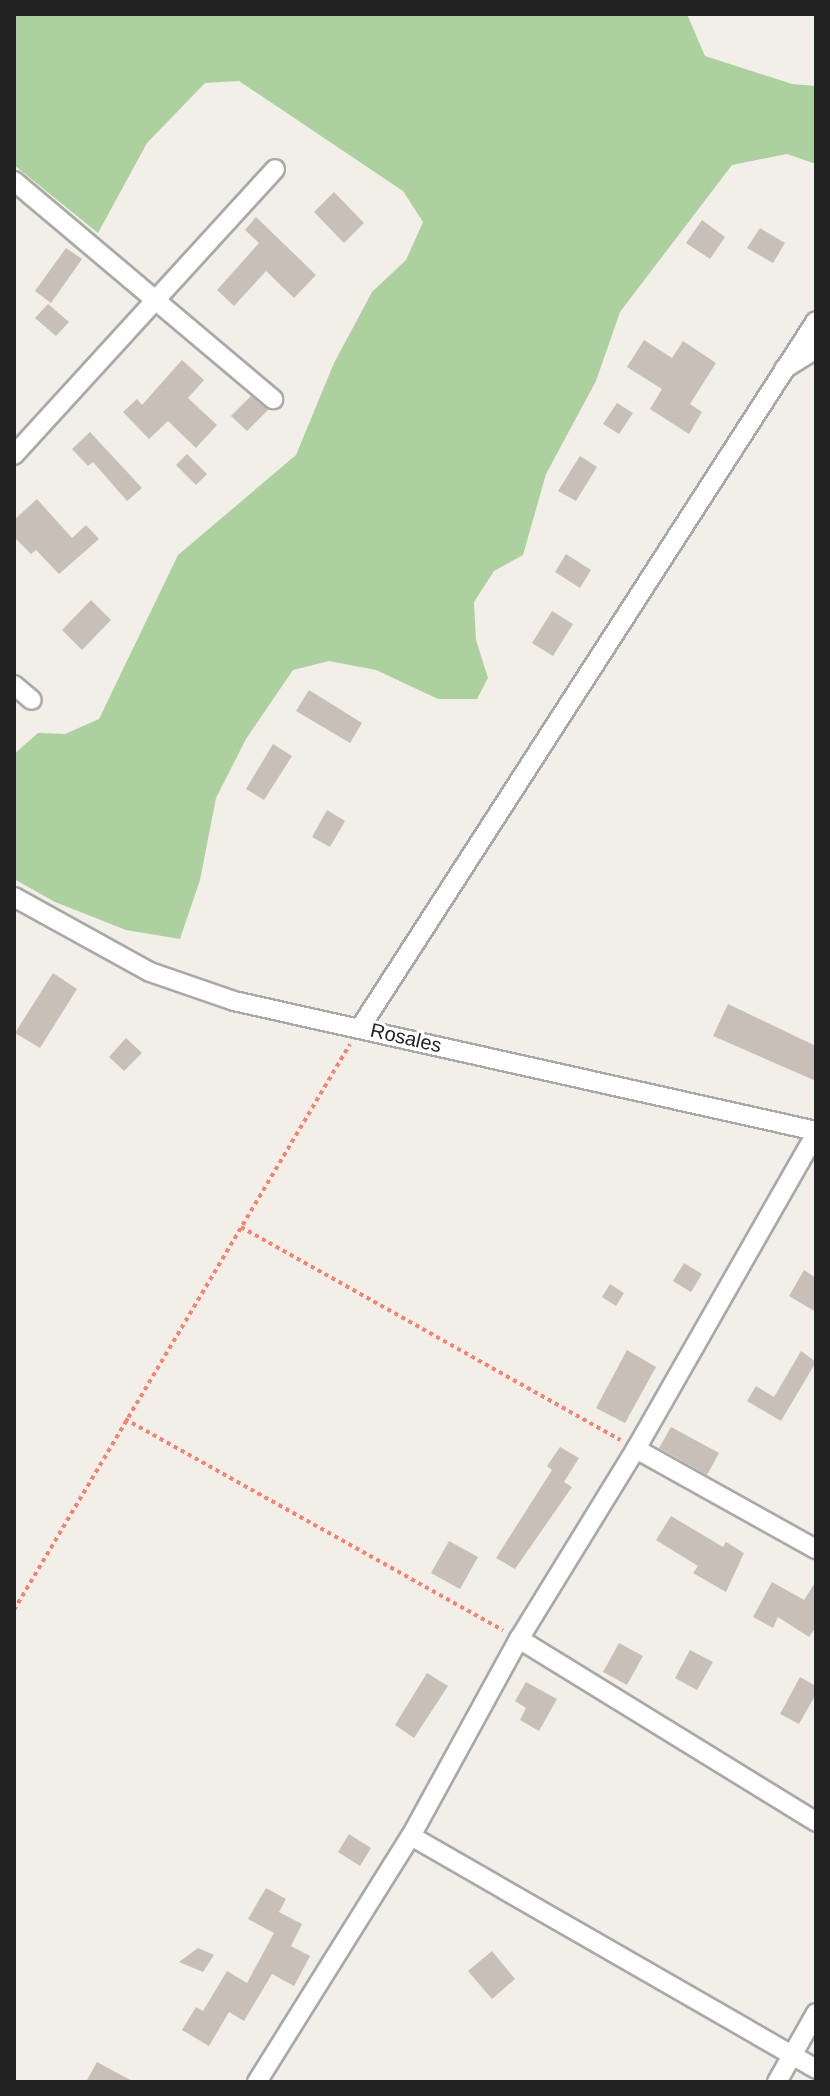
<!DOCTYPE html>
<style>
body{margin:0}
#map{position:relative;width:830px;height:2096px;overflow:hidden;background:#f2efe9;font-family:Helvetica,sans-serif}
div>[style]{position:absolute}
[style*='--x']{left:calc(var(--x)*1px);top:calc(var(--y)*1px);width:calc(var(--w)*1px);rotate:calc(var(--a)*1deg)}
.forest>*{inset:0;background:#add19e}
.building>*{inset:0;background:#c7bfb8}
.path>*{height:4px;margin-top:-2px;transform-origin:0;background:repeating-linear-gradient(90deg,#fa8072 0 4px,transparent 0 8px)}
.roads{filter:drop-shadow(2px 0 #a9a9a9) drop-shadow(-2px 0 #a9a9a9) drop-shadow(0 2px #a9a9a9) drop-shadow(0 -2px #a9a9a9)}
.street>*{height:18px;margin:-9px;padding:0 9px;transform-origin:9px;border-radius:9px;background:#fff}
span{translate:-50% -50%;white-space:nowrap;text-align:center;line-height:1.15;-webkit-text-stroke:6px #fff;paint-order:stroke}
.street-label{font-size:20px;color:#222}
.frame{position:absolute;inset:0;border:16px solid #222;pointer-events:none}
</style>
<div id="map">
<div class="forest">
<div style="clip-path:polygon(14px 14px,687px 14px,705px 56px,792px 84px,816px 86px,816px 164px,787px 154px,732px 165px,620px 312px,596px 381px,546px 474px,523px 555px,494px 571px,474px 602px,476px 640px,488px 678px,477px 699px,438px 699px,376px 670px,329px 661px,293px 670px,246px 739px,216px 798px,200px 880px,180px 939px,126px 930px,55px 902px,14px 879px,14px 754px,38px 733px,65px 734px,99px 719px,178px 555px,296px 455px,334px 363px,372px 292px,406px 260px,423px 222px,403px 191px,239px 81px,205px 83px,147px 143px,98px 233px,14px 165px)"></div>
</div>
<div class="building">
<div style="clip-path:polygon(334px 192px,364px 223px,344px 243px,314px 212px)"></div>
<div style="clip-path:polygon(256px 217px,316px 275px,294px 298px,266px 271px,234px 306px,217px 290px,259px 243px,245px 230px)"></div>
<div style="clip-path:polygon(702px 220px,725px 237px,710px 259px,686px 243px)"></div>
<div style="clip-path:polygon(760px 228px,785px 243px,773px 263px,747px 248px)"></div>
<div style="clip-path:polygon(66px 248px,82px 259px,51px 303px,35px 291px)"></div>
<div style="clip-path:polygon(48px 304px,69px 322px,56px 336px,35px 318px)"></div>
<div style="clip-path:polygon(644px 340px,672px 358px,683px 341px,716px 363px,690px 404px,702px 412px,689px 434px,650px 409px,662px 389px,627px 367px)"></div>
<div style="clip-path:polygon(182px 360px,204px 380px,188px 398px,217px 425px,196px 448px,168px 421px,149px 439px,123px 412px,137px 399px,142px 405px)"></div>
<div style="clip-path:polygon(251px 396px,268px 410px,247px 431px,231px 416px)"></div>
<div style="clip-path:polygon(617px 403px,633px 413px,619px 434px,603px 424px)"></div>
<div style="clip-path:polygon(90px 432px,142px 488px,127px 501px,93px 462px,88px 466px,72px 449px)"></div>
<div style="clip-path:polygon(187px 454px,207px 474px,196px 485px,176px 465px)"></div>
<div style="clip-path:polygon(580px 456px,597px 467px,576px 501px,558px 491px)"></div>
<div style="clip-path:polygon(37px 499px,72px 538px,86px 525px,99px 539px,59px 574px,36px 550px,31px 554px,14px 537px,14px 520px)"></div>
<div style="clip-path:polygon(566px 554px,591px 570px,580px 588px,555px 572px)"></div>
<div style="clip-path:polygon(91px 600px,111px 620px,82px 650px,62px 630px)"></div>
<div style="clip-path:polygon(552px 611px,573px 624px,553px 656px,532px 643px)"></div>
<div style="clip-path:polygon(309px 690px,362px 723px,350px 743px,296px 711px)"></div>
<div style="clip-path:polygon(273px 744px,292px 756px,264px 800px,246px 789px)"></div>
<div style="clip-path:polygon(327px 810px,345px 821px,330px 847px,312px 837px)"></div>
<div style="clip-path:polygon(53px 973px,77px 989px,40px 1048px,15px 1033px)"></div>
<div style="clip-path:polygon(728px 1004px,816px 1046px,816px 1081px,713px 1036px)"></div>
<div style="clip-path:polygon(126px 1038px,142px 1053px,124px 1071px,109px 1057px)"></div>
<div style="clip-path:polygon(684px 1263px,702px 1274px,691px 1292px,673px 1281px)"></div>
<div style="clip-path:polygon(804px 1270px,816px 1278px,816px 1312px,789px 1296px)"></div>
<div style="clip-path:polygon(610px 1284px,624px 1293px,616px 1306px,602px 1297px)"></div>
<div style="clip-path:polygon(627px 1350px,656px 1367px,625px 1423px,596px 1408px)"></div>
<div style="clip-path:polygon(801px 1351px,816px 1362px,781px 1421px,747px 1401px,756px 1386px,774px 1397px)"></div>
<div style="clip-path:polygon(671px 1427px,719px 1453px,707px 1475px,659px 1448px)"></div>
<div style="clip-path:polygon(560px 1447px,579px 1458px,564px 1482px,572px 1487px,515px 1569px,496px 1558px,552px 1470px,547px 1466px)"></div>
<div style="clip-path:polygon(671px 1516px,723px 1547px,726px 1542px,744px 1553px,726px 1592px,693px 1573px,698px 1566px,656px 1540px)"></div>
<div style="clip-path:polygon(449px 1541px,478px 1557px,460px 1589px,431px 1573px)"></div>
<div style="clip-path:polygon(816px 1581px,816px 1627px,809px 1637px,778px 1617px,773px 1628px,753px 1617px,772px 1582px,804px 1600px)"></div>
<div style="clip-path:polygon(619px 1643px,643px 1656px,627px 1685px,603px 1672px)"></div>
<div style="clip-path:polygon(690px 1650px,713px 1662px,697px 1690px,675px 1678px)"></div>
<div style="clip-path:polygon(427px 1673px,448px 1686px,414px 1738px,395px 1725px)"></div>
<div style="clip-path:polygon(800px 1677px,816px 1686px,816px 1694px,799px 1724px,780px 1714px)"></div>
<div style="clip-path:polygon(526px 1682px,557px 1699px,539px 1731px,520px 1720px,526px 1708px,515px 1701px)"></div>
<div style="clip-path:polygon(349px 1834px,371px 1848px,360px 1866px,338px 1852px)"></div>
<div style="clip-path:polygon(266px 1888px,286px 1899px,279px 1912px,302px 1924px,291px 1946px,310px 1956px,294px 1986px,272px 1974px,244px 2021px,229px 2012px,209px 2046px,182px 2030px,196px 2007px,203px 2011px,227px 1971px,247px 1983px,274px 1933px,248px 1919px)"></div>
<div style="clip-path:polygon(198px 1948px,214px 1955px,203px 1972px,179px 1962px)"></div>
<div style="clip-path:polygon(492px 1951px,515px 1979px,492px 1999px,468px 1971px)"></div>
<div style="clip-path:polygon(97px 2062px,134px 2082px,86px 2082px)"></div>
</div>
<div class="path">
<div style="--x:241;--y:1227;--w:435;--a:29.3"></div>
<div style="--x:125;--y:1419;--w:433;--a:29.2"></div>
<div style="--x:14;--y:1610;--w:658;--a:-59.3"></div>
</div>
<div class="roads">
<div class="street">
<div style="--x:14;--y:181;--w:339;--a:40.1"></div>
<div style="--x:784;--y:369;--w:38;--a:-32"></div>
<div style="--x:14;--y:455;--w:387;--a:-47.6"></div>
<div style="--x:14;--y:685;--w:23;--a:40"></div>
<div style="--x:14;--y:897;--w:155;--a:28.9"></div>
<div style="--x:150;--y:972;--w:89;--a:19"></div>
<div style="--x:234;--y:1001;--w:596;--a:12.59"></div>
<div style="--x:360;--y:1028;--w:841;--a:-57.18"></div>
<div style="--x:636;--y:1449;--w:206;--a:29.1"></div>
<div style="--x:519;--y:1639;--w:349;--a:31.6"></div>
<div style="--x:411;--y:1836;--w:467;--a:29.9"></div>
<div style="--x:257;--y:2082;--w:290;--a:-58"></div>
<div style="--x:411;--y:1836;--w:225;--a:-61.3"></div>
<div style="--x:519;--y:1639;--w:223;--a:-58.4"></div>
<div style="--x:636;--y:1449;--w:363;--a:-60.3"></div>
<div style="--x:777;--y:2082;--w:79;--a:-60.5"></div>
</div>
</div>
<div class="street-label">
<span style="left:406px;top:1038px;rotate:13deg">Rosales</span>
</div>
<div class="frame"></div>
</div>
